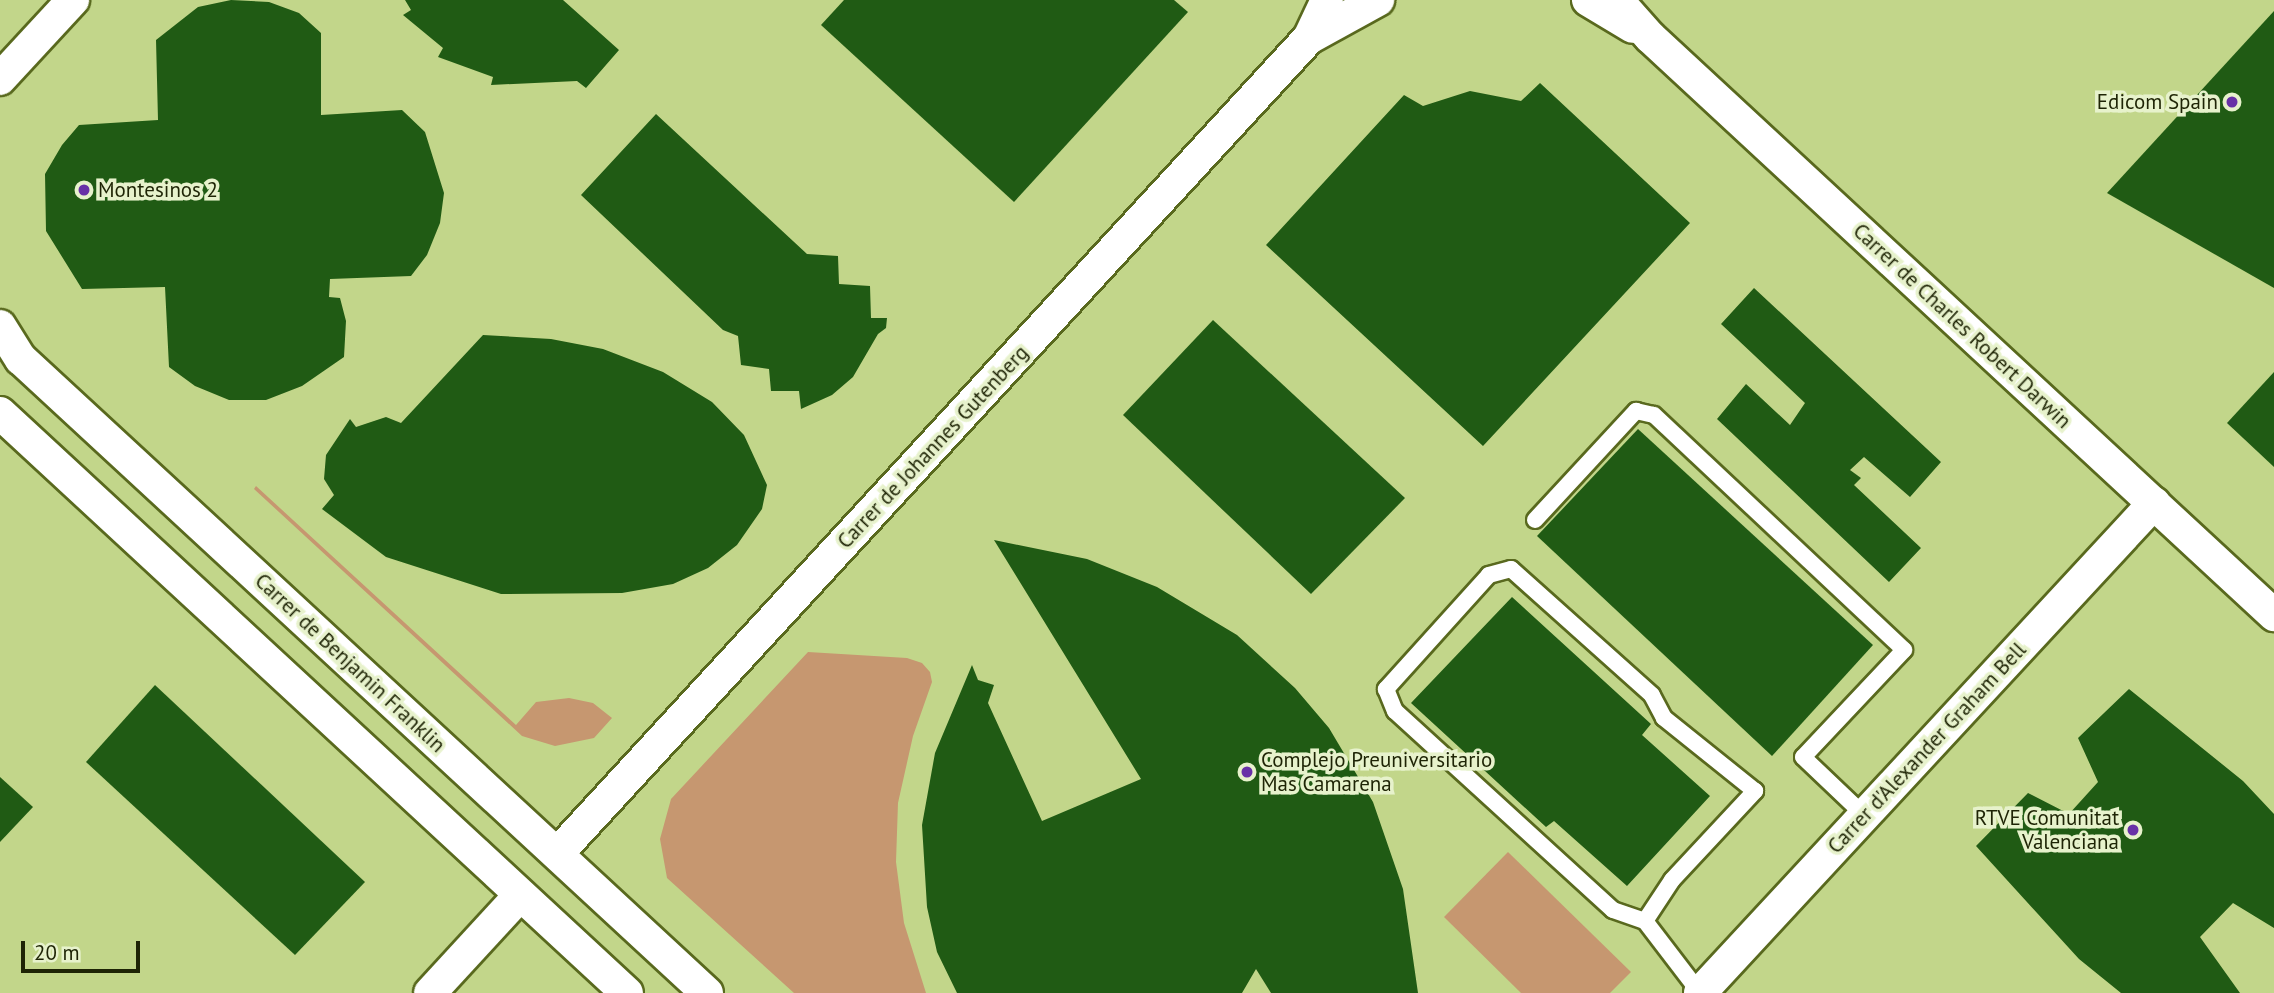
<!DOCTYPE html>
<style>
body{margin:0}
#map{position:relative;width:2274px;height:993px;overflow:hidden;background:#c2d68a;font-family:"PT Sans",sans-serif}
div>[style]{position:absolute}
[style*='--x']{left:calc(var(--x)*1px);top:calc(var(--y)*1px);width:calc(var(--w)*1px);rotate:calc(var(--a)*1deg)}
.green>*{inset:0;background:#c69770}
.building>*{inset:0;background:#205b14}
.roads{filter:drop-shadow(2px 0 #59691e) drop-shadow(-2px 0 #59691e) drop-shadow(0 2px #59691e) drop-shadow(0 -2px #59691e)}
.service>*{height:16px;margin:-8px;padding:0 8px;transform-origin:8px;border-radius:8px;background:#fff}
.minor>*{height:32px;margin:-16px;padding:0 16px;transform-origin:16px;border-radius:16px;background:#fff}
.dots>*{width:19px;height:19px;translate:-50% -50%;box-sizing:border-box;border:4px solid #e7f2cc;border-radius:50%}
span{translate:-50% -50%;white-space:nowrap;text-align:center;line-height:1.15;-webkit-text-stroke:7px #e7f2cc;paint-order:stroke}
.poi-label{font-size:21px;color:#1e2405}
.right{translate:-100% -50%;text-align:right}
.left{translate:0 -50%;text-align:left}
.street-label{font-size:21px;color:#1e2405}
.scale{position:absolute;left:21px;top:941px;width:119px;height:32px;box-sizing:border-box;border:4px solid #1e2405;border-top:0;padding-left:9px;font-size:21px;line-height:24px;white-space:nowrap;color:#1e2405;-webkit-text-stroke:5px #e7f2cc;paint-order:stroke}
</style>
<div id="map">
<div class="green">
<div style="clip-path:polygon(256px 486px,516px 725px,536px 702px,569px 698px,593px 703px,612px 718px,594px 738px,555px 746px,522px 736px,254px 489px)"></div>
<div style="clip-path:polygon(808px 652px,907px 658px,922px 663px,930px 672px,932px 682px,913px 736px,898px 803px,896px 862px,904px 923px,926px 993px,794px 993px,667px 878px,660px 839px,671px 799px)"></div>
<div style="clip-path:polygon(1508px 852px,1631px 972px,1610px 993px,1521px 993px,1444px 917px)"></div>
</div>
<div class="building">
<div style="clip-path:polygon(231px 0,269px 2px,299px 13px,321px 33px,321px 115px,402px 110px,425px 132px,444px 193px,440px 223px,427px 255px,411px 276px,330px 279px,329px 297px,340px 298px,346px 321px,344px 357px,302px 386px,266px 400px,229px 400px,195px 386px,169px 367px,165px 287px,82px 289px,46px 231px,45px 174px,62px 145px,79px 125px,158px 120px,156px 40px,198px 7px)"></div>
<div style="clip-path:polygon(405px 0,563px 0,619px 50px,586px 88px,577px 81px,491px 85px,493px 77px,438px 57px,443px 48px,403px 15px,411px 10px)"></div>
<div style="clip-path:polygon(844px 0,1174px 0,1188px 12px,1014px 202px,821px 25px)"></div>
<div style="clip-path:polygon(2274px 11px,2274px 288px,2107px 193px)"></div>
<div style="clip-path:polygon(1540px 83px,1690px 223px,1483px 446px,1266px 245px,1404px 95px,1423px 106px,1470px 91px,1521px 101px)"></div>
<div style="clip-path:polygon(656px 114px,807px 254px,838px 256px,839px 284px,870px 286px,871px 318px,887px 318px,886px 328px,878px 334px,853px 377px,832px 395px,801px 409px,799px 391px,771px 391px,769px 369px,741px 365px,738px 336px,723px 330px,581px 195px)"></div>
<div style="clip-path:polygon(1754px 288px,1941px 462px,1910px 497px,1864px 457px,1850px 470px,1861px 478px,1854px 485px,1921px 548px,1889px 582px,1717px 419px,1746px 384px,1790px 425px,1805px 403px,1721px 324px)"></div>
<div style="clip-path:polygon(1213px 320px,1405px 498px,1311px 594px,1123px 415px)"></div>
<div style="clip-path:polygon(483px 335px,551px 339px,603px 349px,663px 372px,712px 402px,744px 435px,767px 485px,762px 509px,737px 545px,708px 568px,673px 584px,622px 593px,501px 594px,386px 557px,322px 509px,334px 495px,324px 479px,326px 455px,350px 419px,356px 427px,386px 417px,401px 423px)"></div>
<div style="clip-path:polygon(2274px 372px,2274px 467px,2227px 423px)"></div>
<div style="clip-path:polygon(1638px 429px,1873px 645px,1772px 756px,1537px 536px)"></div>
<div style="clip-path:polygon(994px 540px,1087px 559px,1157px 587px,1237px 635px,1295px 688px,1329px 728px,1373px 802px,1403px 889px,1418px 993px,1271px 993px,1256px 969px,1242px 993px,957px 993px,937px 952px,927px 907px,922px 825px,935px 753px,972px 665px,978px 680px,994px 685px,988px 703px,1042px 821px,1141px 779px)"></div>
<div style="clip-path:polygon(1512px 597px,1651px 724px,1642px 735px,1710px 796px,1627px 886px,1554px 821px,1546px 827px,1411px 703px)"></div>
<div style="clip-path:polygon(155px 685px,365px 882px,295px 955px,86px 762px)"></div>
<div style="clip-path:polygon(2129px 689px,2243px 781px,2274px 814px,2274px 928px,2233px 903px,2200px 937px,2240px 993px,2121px 993px,2079px 959px,1976px 846px,2028px 793px,2069px 814px,2098px 782px,2078px 738px)"></div>
<div style="clip-path:polygon(0 777px,33px 807px,0 842px)"></div>
</div>
<div class="roads">
<div class="service">
<div style="--x:1535;--y:520;--w:149;--a:-47.2"></div>
<div style="--x:1636;--y:411;--w:18;--a:13"></div>
<div style="--x:1654;--y:415;--w:343;--a:43.2"></div>
<div style="--x:1904;--y:650;--w:147;--a:133.3"></div>
<div style="--x:1803;--y:757;--w:86;--a:43.6"></div>
<div style="--x:1645;--y:921;--w:49;--a:-56.6"></div>
<div style="--x:1672;--y:880;--w:122;--a:-47"></div>
<div style="--x:1755;--y:791;--w:117;--a:-141.3"></div>
<div style="--x:1664;--y:718;--w:26;--a:-118"></div>
<div style="--x:1652;--y:695;--w:189;--a:-138.2"></div>
<div style="--x:1511;--y:569;--w:23;--a:165"></div>
<div style="--x:1489;--y:575;--w:154;--a:132.1"></div>
<div style="--x:1386;--y:689;--w:24;--a:68"></div>
<div style="--x:1395;--y:711;--w:295;--a:42.4"></div>
<div style="--x:1613;--y:910;--w:34;--a:19"></div>
<div style="--x:1645;--y:921;--w:91;--a:52.6"></div>
</div>
<div class="minor">
<div style="--x:1588;--y:0;--w:52;--a:31"></div>
<div style="--x:1617;--y:0;--w:50;--a:48.3"></div>
<div style="--x:1650;--y:37;--w:851;--a:42.81"></div>
<div style="--x:1309;--y:38;--w:79;--a:-28.8"></div>
<div style="--x:0;--y:79;--w:108;--a:-47.3"></div>
<div style="--x:0;--y:326;--w:39;--a:58"></div>
<div style="--x:21;--y:359;--w:934;--a:42.74"></div>
<div style="--x:0;--y:413;--w:854;--a:42.77"></div>
<div style="--x:557;--y:854;--w:1110;--a:-47.34"></div>
<div style="--x:1309;--y:38;--w:42;--a:-64.7"></div>
<div style="--x:430;--y:993;--w:133;--a:-47.4"></div>
<div style="--x:1700;--y:993;--w:668;--a:-47.18"></div>
</div>
</div>
<div class="dots">
<div style="left:2232px;top:102px;background:#6831a7"></div>
<div style="left:84px;top:190px;background:#6831a7"></div>
<div style="left:1247px;top:772px;background:#6831a7"></div>
<div style="left:2133px;top:830px;background:#6831a7"></div>
</div>
<div class="poi-label">
<span class="right" style="left:2218px;top:102px">Edicom Spain</span>
<span class="left" style="left:98px;top:190px">Montesinos 2</span>
<span class="left" style="left:1261px;top:772px">Complejo Preuniversitario<br>Mas Camarena</span>
<span class="right" style="left:2119px;top:830px">RTVE Comunitat<br>Valenciana</span>
</div>
<div class="street-label">
<span style="left:1962px;top:326px;rotate:43deg">Carrer de Charles Robert Darwin</span>
<span style="left:933px;top:447px;rotate:-47deg">Carrer de Johannes Gutenberg</span>
<span style="left:350px;top:663px;rotate:43deg">Carrer de Benjamin Franklin</span>
<span style="left:1927px;top:748px;rotate:-47deg">Carrer d'Alexander Graham Bell</span>
</div>
<div class="scale">20 m</div>
</div>
